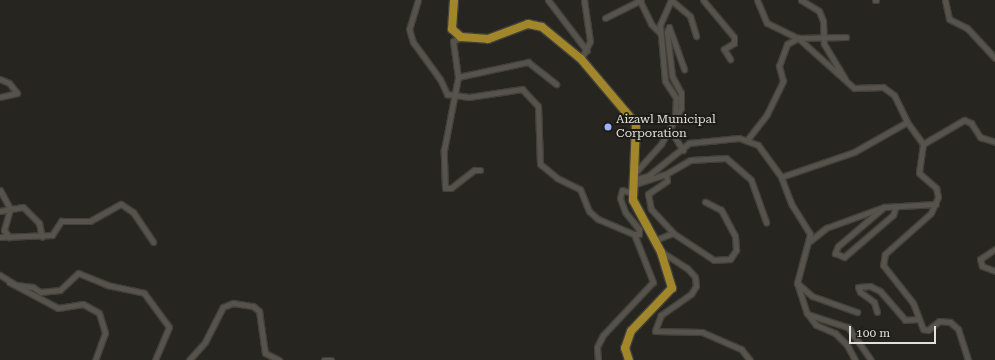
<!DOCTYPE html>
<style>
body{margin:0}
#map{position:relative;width:995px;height:360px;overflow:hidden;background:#27251f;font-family:"Roboto Serif",serif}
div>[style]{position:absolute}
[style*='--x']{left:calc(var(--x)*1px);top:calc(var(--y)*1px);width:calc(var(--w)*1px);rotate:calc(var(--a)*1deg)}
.roads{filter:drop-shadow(1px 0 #42403c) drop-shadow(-1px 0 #42403c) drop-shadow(0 1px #42403c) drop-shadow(0 -1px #42403c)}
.minor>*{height:5px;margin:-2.5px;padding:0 2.5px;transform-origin:2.5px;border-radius:2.5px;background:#55534c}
.trunk>*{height:8px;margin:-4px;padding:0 4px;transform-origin:4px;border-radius:4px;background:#a2872a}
.dots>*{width:11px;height:11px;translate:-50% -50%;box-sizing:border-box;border:2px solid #1e1c16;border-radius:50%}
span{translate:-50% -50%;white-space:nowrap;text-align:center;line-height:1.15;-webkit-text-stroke:4px #1e1c16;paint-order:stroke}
.poi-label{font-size:12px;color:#e1e0dc}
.left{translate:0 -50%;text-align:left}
.scale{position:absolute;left:849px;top:326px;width:87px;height:18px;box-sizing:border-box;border:2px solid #e1e0dc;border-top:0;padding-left:5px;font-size:12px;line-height:14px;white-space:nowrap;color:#e1e0dc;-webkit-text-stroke:3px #1e1c16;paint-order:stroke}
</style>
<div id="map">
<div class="roads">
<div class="minor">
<div style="--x:418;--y:0;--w:30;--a:107"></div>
<div style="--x:409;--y:29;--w:14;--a:73"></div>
<div style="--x:413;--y:42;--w:46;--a:53.9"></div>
<div style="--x:440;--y:79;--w:17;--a:65"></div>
<div style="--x:447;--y:94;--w:22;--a:8"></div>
<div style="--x:469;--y:97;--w:54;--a:-8.6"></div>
<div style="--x:522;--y:89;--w:23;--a:47"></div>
<div style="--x:538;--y:106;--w:58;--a:88"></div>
<div style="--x:540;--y:164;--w:22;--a:39"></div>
<div style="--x:557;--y:178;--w:25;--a:26"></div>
<div style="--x:580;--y:189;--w:24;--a:68"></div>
<div style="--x:589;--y:211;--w:12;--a:42"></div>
<div style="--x:598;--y:219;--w:39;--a:23"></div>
<div style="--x:634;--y:234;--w:52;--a:68.4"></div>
<div style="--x:653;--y:282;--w:73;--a:133.3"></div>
<div style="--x:603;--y:335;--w:13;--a:117"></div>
<div style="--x:597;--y:347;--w:13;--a:86"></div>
<div style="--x:548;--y:0;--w:64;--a:52.6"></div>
<div style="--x:671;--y:0;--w:27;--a:114"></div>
<div style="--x:660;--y:25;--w:56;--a:84.9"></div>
<div style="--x:665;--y:81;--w:20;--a:57"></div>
<div style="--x:676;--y:98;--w:20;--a:93"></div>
<div style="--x:671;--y:0;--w:25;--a:40"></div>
<div style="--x:690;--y:16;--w:21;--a:73"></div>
<div style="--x:703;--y:0;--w:48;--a:50"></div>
<div style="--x:734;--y:37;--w:6;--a:90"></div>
<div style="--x:734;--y:43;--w:12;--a:149"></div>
<div style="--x:724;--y:49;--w:12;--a:59"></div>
<div style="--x:757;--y:0;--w:25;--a:67"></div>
<div style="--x:767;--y:23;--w:34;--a:26"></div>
<div style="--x:798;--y:38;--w:75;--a:41.8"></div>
<div style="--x:854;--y:88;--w:29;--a:-2"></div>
<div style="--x:883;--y:87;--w:14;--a:36"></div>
<div style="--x:894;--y:95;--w:30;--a:64"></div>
<div style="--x:907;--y:122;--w:27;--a:54"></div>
<div style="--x:923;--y:144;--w:29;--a:98"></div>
<div style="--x:919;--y:173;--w:23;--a:41"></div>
<div style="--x:936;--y:188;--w:9;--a:77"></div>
<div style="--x:938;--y:197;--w:17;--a:114"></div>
<div style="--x:931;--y:213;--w:62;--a:138.3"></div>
<div style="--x:885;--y:254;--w:11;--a:100"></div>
<div style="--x:883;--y:265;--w:48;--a:51.7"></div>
<div style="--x:913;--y:303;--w:28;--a:69"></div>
<div style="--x:923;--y:329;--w:5;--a:11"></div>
<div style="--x:928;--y:330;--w:14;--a:-39"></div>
<div style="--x:939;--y:321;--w:11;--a:5"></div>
<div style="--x:950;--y:322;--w:11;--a:41"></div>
<div style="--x:958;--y:329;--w:33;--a:72"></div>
<div style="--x:801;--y:0;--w:21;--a:31"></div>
<div style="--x:819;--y:11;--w:11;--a:68"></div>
<div style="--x:823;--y:21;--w:23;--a:88"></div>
<div style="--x:824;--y:44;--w:41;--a:59"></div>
<div style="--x:875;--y:0;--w:1;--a:0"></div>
<div style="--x:945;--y:0;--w:19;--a:78"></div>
<div style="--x:949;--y:19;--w:20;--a:27"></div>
<div style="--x:967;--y:28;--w:41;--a:47"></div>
<div style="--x:640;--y:1;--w:25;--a:64"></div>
<div style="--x:651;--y:24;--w:13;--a:45"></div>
<div style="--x:605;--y:18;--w:40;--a:-26.6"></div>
<div style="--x:581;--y:59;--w:20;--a:-63"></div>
<div style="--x:590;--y:41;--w:41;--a:-98.3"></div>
<div style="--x:458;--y:77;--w:36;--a:-98"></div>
<div style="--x:453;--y:41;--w:9;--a:-27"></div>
<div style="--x:0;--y:79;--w:10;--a:24"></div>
<div style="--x:9;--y:83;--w:13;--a:51"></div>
<div style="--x:17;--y:93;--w:17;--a:167"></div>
<div style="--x:670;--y:130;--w:24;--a:57"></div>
<div style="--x:747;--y:140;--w:33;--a:-52"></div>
<div style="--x:767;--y:114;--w:37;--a:-64"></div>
<div style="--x:783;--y:81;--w:16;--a:-105"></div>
<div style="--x:779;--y:66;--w:23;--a:-70"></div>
<div style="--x:787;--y:44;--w:13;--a:-29"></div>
<div style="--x:798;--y:38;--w:48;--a:-1.2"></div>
<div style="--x:923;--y:144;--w:48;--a:-30.3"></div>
<div style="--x:964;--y:120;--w:8;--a:23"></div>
<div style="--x:971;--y:123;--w:17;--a:57"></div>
<div style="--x:980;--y:137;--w:16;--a:18"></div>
<div style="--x:480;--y:170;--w:6;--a:180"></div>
<div style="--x:474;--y:170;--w:29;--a:142"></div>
<div style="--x:451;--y:188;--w:6;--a:180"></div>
<div style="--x:445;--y:188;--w:38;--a:-92"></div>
<div style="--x:444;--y:150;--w:74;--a:-79.1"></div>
<div style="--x:458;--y:77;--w:72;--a:-12.1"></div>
<div style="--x:528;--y:62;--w:36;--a:38"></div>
<div style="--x:666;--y:174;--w:7;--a:82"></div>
<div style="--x:667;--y:181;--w:23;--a:146"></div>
<div style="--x:648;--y:194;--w:15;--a:79"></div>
<div style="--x:651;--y:209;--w:33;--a:47"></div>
<div style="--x:633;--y:175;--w:42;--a:-47.9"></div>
<div style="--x:661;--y:144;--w:41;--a:-60.9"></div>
<div style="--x:681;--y:108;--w:15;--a:-90"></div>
<div style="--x:681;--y:93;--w:19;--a:-118"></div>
<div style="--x:672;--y:76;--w:44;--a:-96.5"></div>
<div style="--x:667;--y:32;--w:5;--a:-68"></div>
<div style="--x:669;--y:27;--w:45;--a:70.3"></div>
<div style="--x:781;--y:177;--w:77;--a:-18.9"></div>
<div style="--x:854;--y:152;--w:61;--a:-29.5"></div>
<div style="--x:632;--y:180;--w:16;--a:-14"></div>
<div style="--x:648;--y:176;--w:53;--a:-38.8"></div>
<div style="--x:689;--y:143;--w:50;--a:-5.7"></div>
<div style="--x:739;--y:138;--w:20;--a:20"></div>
<div style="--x:758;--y:145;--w:39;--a:54"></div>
<div style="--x:781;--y:177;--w:30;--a:69"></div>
<div style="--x:792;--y:205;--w:34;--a:58"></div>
<div style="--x:810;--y:234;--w:51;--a:104.9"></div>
<div style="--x:797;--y:283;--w:32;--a:72"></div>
<div style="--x:807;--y:313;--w:15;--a:53"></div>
<div style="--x:816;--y:325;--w:21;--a:23"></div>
<div style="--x:835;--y:333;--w:17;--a:45"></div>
<div style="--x:847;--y:345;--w:17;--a:62"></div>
<div style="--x:632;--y:185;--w:36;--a:-18"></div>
<div style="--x:666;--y:174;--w:28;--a:-30"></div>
<div style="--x:690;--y:160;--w:36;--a:-3"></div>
<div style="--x:726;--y:158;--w:33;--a:41"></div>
<div style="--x:751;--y:180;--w:45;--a:70.3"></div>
<div style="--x:0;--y:190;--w:21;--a:62"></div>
<div style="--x:10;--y:209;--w:22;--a:106"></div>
<div style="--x:4;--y:230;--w:9;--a:54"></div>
<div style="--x:633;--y:193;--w:11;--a:-165"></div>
<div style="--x:622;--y:190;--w:8;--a:104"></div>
<div style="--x:620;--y:198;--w:15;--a:70"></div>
<div style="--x:625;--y:212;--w:22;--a:51"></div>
<div style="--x:639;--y:229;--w:5;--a:90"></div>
<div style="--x:639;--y:234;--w:5;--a:180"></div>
<div style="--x:884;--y:207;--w:60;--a:139.7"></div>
<div style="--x:838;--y:246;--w:8;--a:113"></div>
<div style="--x:835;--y:253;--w:10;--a:24"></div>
<div style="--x:844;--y:257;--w:65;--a:-40.6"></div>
<div style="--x:893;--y:215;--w:9;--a:-72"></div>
<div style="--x:0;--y:211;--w:23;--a:-10"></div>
<div style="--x:23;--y:207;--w:23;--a:45"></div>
<div style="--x:39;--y:223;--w:14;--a:78"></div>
<div style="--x:0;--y:237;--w:52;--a:-2.2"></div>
<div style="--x:52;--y:235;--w:17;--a:-57"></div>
<div style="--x:61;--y:221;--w:29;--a:0"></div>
<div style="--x:90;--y:221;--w:35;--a:-29"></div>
<div style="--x:121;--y:204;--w:14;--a:34"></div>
<div style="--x:133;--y:212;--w:36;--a:56"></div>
<div style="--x:655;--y:240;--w:19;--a:-21"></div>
<div style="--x:673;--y:233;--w:49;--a:33.4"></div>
<div style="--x:714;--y:260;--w:16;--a:-4"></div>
<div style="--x:730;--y:259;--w:11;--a:-56"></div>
<div style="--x:736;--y:250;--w:14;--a:-94"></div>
<div style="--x:735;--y:236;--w:30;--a:-118"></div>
<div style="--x:721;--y:210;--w:18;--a:-153"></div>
<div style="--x:810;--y:241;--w:21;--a:-39"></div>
<div style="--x:826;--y:228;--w:62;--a:-19.9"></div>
<div style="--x:884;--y:207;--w:52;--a:-3.3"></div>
<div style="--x:995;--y:249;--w:18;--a:146"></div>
<div style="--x:980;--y:259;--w:7;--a:74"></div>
<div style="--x:982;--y:266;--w:14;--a:21"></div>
<div style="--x:662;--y:252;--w:30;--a:33"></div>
<div style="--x:687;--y:268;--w:12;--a:48"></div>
<div style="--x:695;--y:277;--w:9;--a:84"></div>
<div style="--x:696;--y:286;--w:9;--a:122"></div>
<div style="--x:691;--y:294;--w:37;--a:145"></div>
<div style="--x:661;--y:315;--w:17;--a:111"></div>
<div style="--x:655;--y:331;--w:47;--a:1.2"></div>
<div style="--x:702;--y:332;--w:43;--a:23.6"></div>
<div style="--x:741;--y:349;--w:14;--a:51"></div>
<div style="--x:0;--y:275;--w:19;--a:32"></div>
<div style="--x:16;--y:285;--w:17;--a:7"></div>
<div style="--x:33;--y:287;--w:9;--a:36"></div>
<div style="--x:40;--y:292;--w:20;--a:-6"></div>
<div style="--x:60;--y:290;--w:25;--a:-43"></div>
<div style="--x:78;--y:273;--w:31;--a:22"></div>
<div style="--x:107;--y:285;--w:38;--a:12"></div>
<div style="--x:144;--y:293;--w:42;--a:53.7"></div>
<div style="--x:169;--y:327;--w:36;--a:113"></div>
<div style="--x:9;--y:282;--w:55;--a:28"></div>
<div style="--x:58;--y:308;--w:25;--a:-9"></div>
<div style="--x:83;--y:304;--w:18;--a:29"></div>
<div style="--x:99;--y:313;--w:21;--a:73"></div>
<div style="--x:105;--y:333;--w:29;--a:110"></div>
<div style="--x:797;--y:283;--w:20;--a:41"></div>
<div style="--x:812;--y:296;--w:48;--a:19.6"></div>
<div style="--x:877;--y:312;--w:10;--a:-107"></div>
<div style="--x:874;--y:302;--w:17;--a:-144"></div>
<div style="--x:860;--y:292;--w:5;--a:-112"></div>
<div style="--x:858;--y:287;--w:12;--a:-5"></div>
<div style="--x:870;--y:286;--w:11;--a:27"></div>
<div style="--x:880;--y:291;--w:38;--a:49"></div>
<div style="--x:905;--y:320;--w:13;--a:-4"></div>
<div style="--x:810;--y:315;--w:40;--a:18"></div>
<div style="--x:848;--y:327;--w:40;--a:55.1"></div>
<div style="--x:189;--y:360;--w:24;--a:-48"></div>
<div style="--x:205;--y:342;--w:39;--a:-63"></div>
<div style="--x:223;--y:307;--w:11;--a:-22"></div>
<div style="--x:233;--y:303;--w:20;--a:9"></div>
<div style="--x:253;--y:306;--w:8;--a:40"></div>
<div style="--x:259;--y:311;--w:42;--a:81.9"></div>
<div style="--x:265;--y:353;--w:16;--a:27"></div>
<div style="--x:324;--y:360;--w:7;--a:0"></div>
</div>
<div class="trunk">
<div style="--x:454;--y:0;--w:29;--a:94"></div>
<div style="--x:452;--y:29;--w:12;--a:42"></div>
<div style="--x:461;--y:37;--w:27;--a:4"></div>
<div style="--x:488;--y:39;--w:43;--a:-20.6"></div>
<div style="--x:528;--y:24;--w:14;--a:12"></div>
<div style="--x:542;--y:27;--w:50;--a:39.4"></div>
<div style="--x:581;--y:59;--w:85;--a:49.8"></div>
<div style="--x:636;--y:124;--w:76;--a:92.3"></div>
<div style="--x:633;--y:200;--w:59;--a:61.7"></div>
<div style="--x:661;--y:252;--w:38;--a:73"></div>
<div style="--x:672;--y:288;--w:59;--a:133.6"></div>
<div style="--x:631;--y:331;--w:18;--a:109"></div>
<div style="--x:625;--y:348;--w:13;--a:72"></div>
</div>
</div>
<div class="dots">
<div style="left:608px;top:127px;background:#9db4fd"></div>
</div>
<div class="poi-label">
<span class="left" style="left:616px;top:127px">Aizawl Municipal<br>Corporation</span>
</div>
<div class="scale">100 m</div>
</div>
